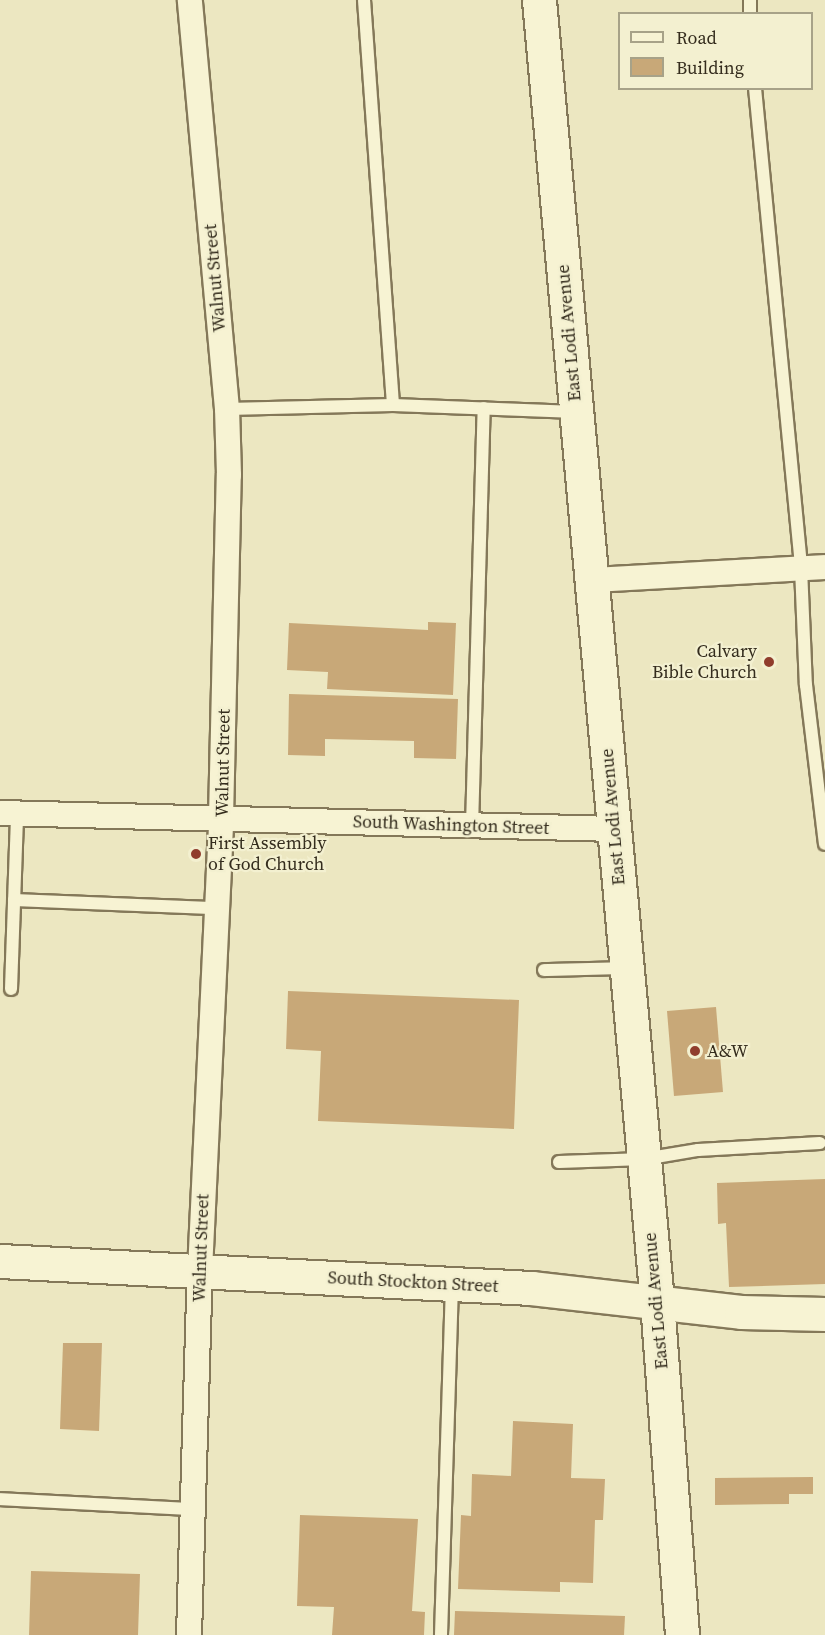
<!DOCTYPE html>
<style>
body{margin:0}
#map{position:relative;width:825px;height:1635px;overflow:hidden;background:#ece7c1;font-family:"Source Serif 4",serif}
div>[style]{position:absolute}
[style*='--x']{left:calc(var(--x)*1px);top:calc(var(--y)*1px);width:calc(var(--w)*1px);rotate:calc(var(--a)*1deg)}
.building>*{inset:0;background:#c8a878}
.roads{filter:drop-shadow(2px 0 #847859) drop-shadow(-2px 0 #847859) drop-shadow(0 2px #847859) drop-shadow(0 -2px #847859)}
.lane>*{height:12px;margin:-6px;padding:0 6px;transform-origin:6px;border-radius:6px;background:#f7f3d3}
.street>*{height:24px;margin:-12px;padding:0 12px;transform-origin:12px;border-radius:12px;background:#f7f3d3}
.secondary>*{height:33px;margin:-16.5px;padding:0 16.5px;transform-origin:16.5px;border-radius:16.5px;background:#f7f3d3}
.dots>*{width:16px;height:16px;translate:-50% -50%;box-sizing:border-box;border:3px solid #f3f0d0;border-radius:50%}
span{translate:-50% -50%;white-space:nowrap;text-align:center;line-height:1.15;-webkit-text-stroke:4.5px #f3f0d0;paint-order:stroke}
.street-label{font-size:18px;color:#342c1d}
.poi-label{font-size:18px;color:#342c1d}
.right{translate:-100% -50%;text-align:right}
.left{translate:0 -50%;text-align:left}
.legend{position:absolute;left:618px;top:12px;width:195px;height:78px;box-sizing:border-box;background:#f3f0d0;border:2px solid #a7a288;margin:0;padding:8px 10px;list-style:none;font-size:18px;color:#342c1d}
.legend li{display:flex;align-items:center;gap:12px;height:30px}
.legend b{width:30px;border:2px solid #a7a288}
</style>
<div id="map">
<div class="building">
<div style="clip-path:polygon(428px 622px,456px 623px,453px 695px,327px 689px,328px 672px,287px 670px,289px 623px,428px 630px)"></div>
<div style="clip-path:polygon(289px 694px,458px 699px,456px 759px,414px 758px,414px 741px,325px 739px,325px 756px,288px 755px)"></div>
<div style="clip-path:polygon(288px 991px,519px 1000px,514px 1129px,318px 1121px,321px 1051px,286px 1049px)"></div>
<div style="clip-path:polygon(716px 1007px,723px 1092px,674px 1096px,667px 1011px)"></div>
<div style="clip-path:polygon(825px 1179px,825px 1284px,729px 1287px,726px 1223px,718px 1224px,717px 1183px)"></div>
<div style="clip-path:polygon(63px 1343px,102px 1343px,99px 1431px,60px 1429px)"></div>
<div style="clip-path:polygon(513px 1421px,573px 1424px,571px 1478px,605px 1479px,603px 1520px,595px 1520px,593px 1583px,560px 1582px,560px 1592px,458px 1589px,461px 1515px,471px 1516px,472px 1474px,511px 1476px)"></div>
<div style="clip-path:polygon(813px 1477px,813px 1494px,789px 1494px,789px 1504px,715px 1505px,715px 1478px)"></div>
<div style="clip-path:polygon(300px 1515px,418px 1519px,412px 1611px,425px 1612px,424px 1635px,332px 1635px,334px 1607px,297px 1606px)"></div>
<div style="clip-path:polygon(31px 1571px,140px 1574px,138px 1635px,29px 1635px)"></div>
<div style="clip-path:polygon(455px 1611px,625px 1616px,624px 1635px,454px 1635px)"></div>
</div>
<div class="roads">
<div class="lane">
<div style="--x:364;--y:0;--w:406;--a:85.9"></div>
<div style="--x:750;--y:0;--w:14;--a:90"></div>
<div style="--x:755;--y:88;--w:482;--a:84.5"></div>
<div style="--x:801;--y:568;--w:117;--a:87.6"></div>
<div style="--x:806;--y:685;--w:160;--a:83.2"></div>
<div style="--x:227;--y:409;--w:166;--a:-1.4"></div>
<div style="--x:393;--y:405;--w:183;--a:2.2"></div>
<div style="--x:472;--y:827;--w:419;--a:-88.4"></div>
<div style="--x:14;--y:900;--w:203;--a:2.3"></div>
<div style="--x:544;--y:970;--w:81;--a:-1.4"></div>
<div style="--x:11;--y:989;--w:176;--a:-88"></div>
<div style="--x:559;--y:1162;--w:85;--a:-2"></div>
<div style="--x:644;--y:1159;--w:55;--a:-9.5"></div>
<div style="--x:698;--y:1150;--w:122;--a:-3.3"></div>
<div style="--x:0;--y:1499;--w:193;--a:3"></div>
<div style="--x:441;--y:1635;--w:350;--a:-88.2"></div>
</div>
<div class="street">
<div style="--x:592;--y:580;--w:233;--a:-3.2"></div>
<div style="--x:0;--y:813;--w:614;--a:1.49"></div>
<div style="--x:189;--y:1635;--w:364;--a:-88.3"></div>
<div style="--x:200;--y:1271;--w:453;--a:-87.3"></div>
<div style="--x:221;--y:818;--w:343;--a:-88.7"></div>
<div style="--x:229;--y:475;--w:66;--a:-91.7"></div>
<div style="--x:227;--y:409;--w:411;--a:-95.2"></div>
</div>
<div class="secondary">
<div style="--x:539;--y:0;--w:1307;--a:84.82"></div>
<div style="--x:657;--y:1302;--w:334;--a:85.7"></div>
<div style="--x:0;--y:1261;--w:532;--a:2.91"></div>
<div style="--x:531;--y:1288;--w:211;--a:6.5"></div>
<div style="--x:741;--y:1312;--w:84;--a:1.4"></div>
</div>
</div>
<div class="dots">
<div style="left:769px;top:662px;background:#903d2c"></div>
<div style="left:196px;top:854px;background:#903d2c"></div>
<div style="left:695px;top:1051px;background:#903d2c"></div>
</div>
<div class="street-label">
<span style="left:215px;top:278px;rotate:-95deg">Walnut Street</span>
<span style="left:569px;top:333px;rotate:-95deg">East Lodi Avenue</span>
<span style="left:223px;top:763px;rotate:-89deg">Walnut Street</span>
<span style="left:613px;top:817px;rotate:-95deg">East Lodi Avenue</span>
<span style="left:451px;top:825px;rotate:2deg">South Washington Street</span>
<span style="left:201px;top:1248px;rotate:-88deg">Walnut Street</span>
<span style="left:413px;top:1282px;rotate:3deg">South Stockton Street</span>
<span style="left:656px;top:1301px;rotate:-95deg">East Lodi Avenue</span>
</div>
<div class="poi-label">
<span class="right" style="left:757px;top:662px">Calvary<br>Bible Church</span>
<span class="left" style="left:208px;top:854px">First Assembly<br>of God Church</span>
<span class="left" style="left:707px;top:1051px">A&amp;W</span>
</div>
<ul class="legend">
<li><b style="height:8px;background:#f7f3d3"></b>Road</li>
<li><b style="height:16px;background:#c8a878"></b>Building</li>
</ul>
</div>
